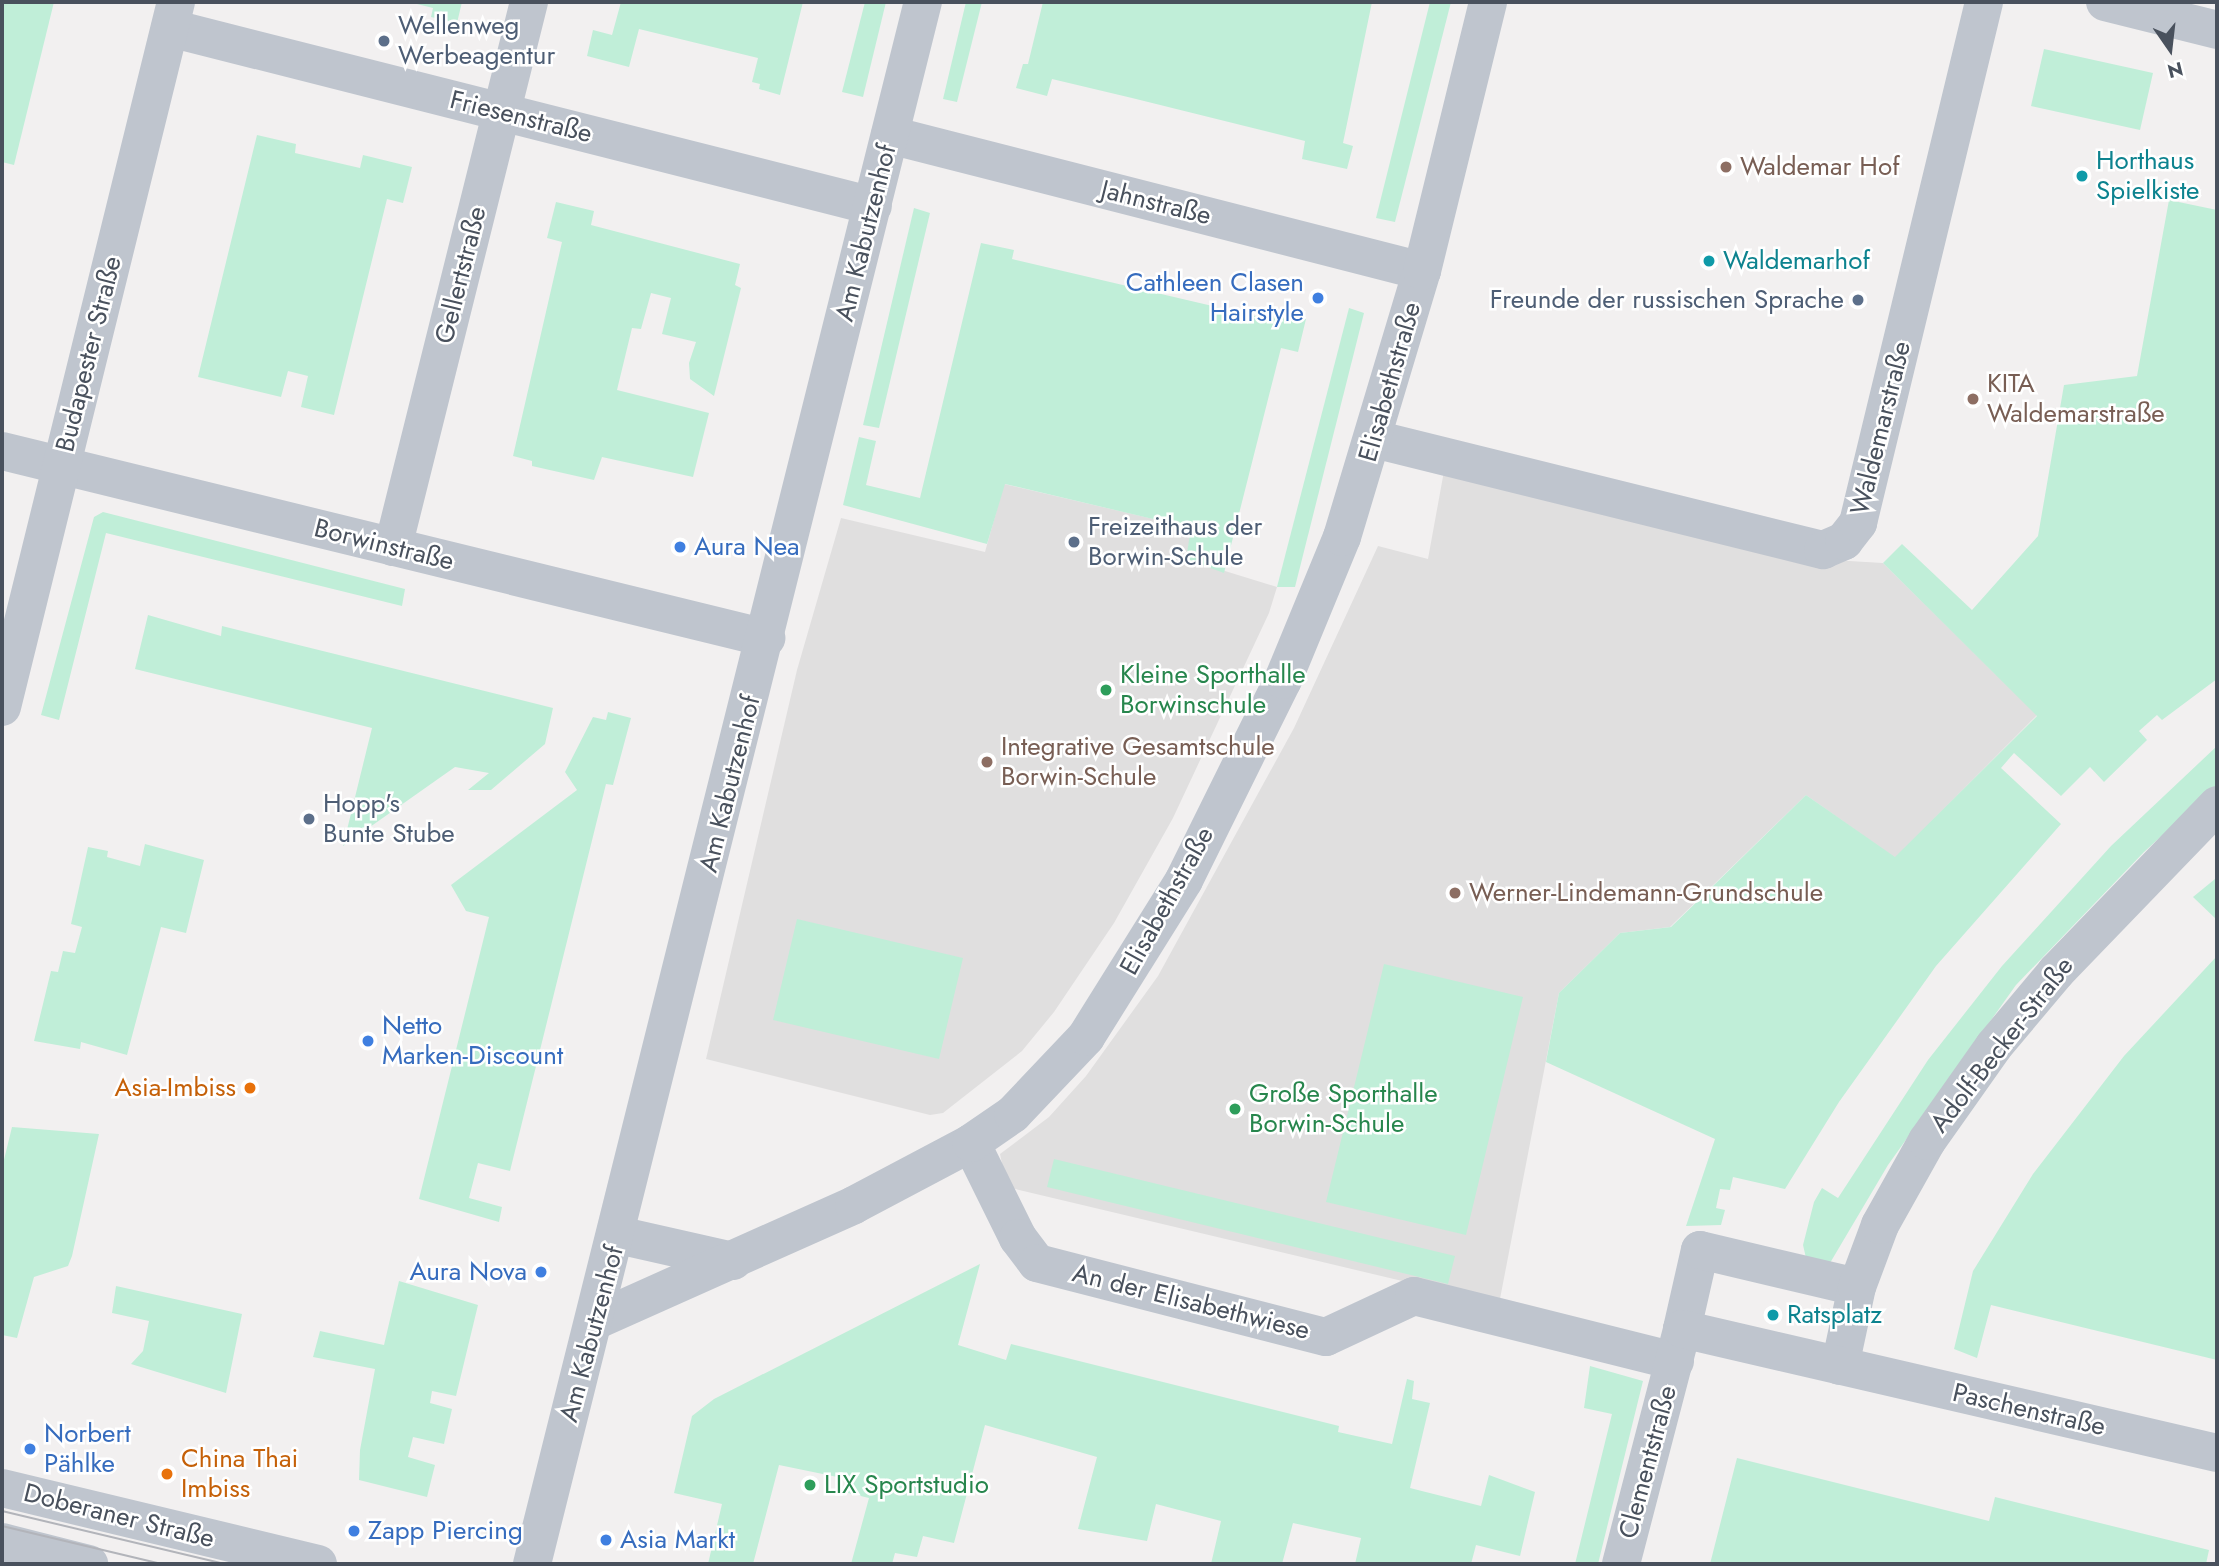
<!DOCTYPE html>
<meta charset="utf-8">
<style>
body{margin:0}
#map{position:relative;width:2219px;height:1566px;overflow:hidden;background:#f2f0f0;font-family:Jost,sans-serif}
div>[style]{position:absolute}
[style*='--x']{left:calc(var(--x)*1px);top:calc(var(--y)*1px);width:calc(var(--w)*1px);rotate:calc(var(--a)*1deg)}
.education>*{inset:0;background:#e0dfdf}
.green>*{inset:0;background:#c0eed8}
.minor>*{height:38px;margin:-19px;padding:0 19px;transform-origin:19px;border-radius:19px;background:#bfc5ce}
.tram>*{height:2px;margin:-1px;padding:0 1px;transform-origin:1px;border-radius:1px;background:#b2b4ba}
.dots>*{width:19px;height:19px;translate:-50% -50%;box-sizing:border-box;border:4px solid #fff;border-radius:50%}
span{translate:-50% -50%;white-space:nowrap;text-align:center;line-height:1.15;-webkit-text-stroke:5px #fff;paint-order:stroke}
.service-label{font-size:26px;color:#4e5e75}
.left{translate:0 -50%;text-align:left}
.right{translate:-100% -50%;text-align:right}
.street-label{font-size:26px;color:#49515d}
.culture-label{font-size:26px;color:#0d838f}
.education-label{font-size:26px;color:#785e54}
.shop-label{font-size:26px;color:#366cbe}
.leisure-label{font-size:26px;color:#27864d}
.food-label{font-size:26px;color:#c56008}
.frame{position:absolute;inset:0;border:4px solid #49515d;pointer-events:none}
.north{position:absolute;left:2135px;top:14px;width:70px;height:70px;-webkit-text-stroke:5px #fff;paint-order:stroke;rotate:166deg;font-size:19px;font-weight:700;line-height:28px;text-align:center;color:#49515d}
.north::after{content:'';display:block;margin:auto;width:24px;height:32px;background:#49515d;clip-path:polygon(50% 0,100% 100%,50% 72%,0 100%)}
</style>
<div id="map">
<div class="education">
<div style="clip-path:polygon(1444px 471px,1815px 559px,1883px 563px,2037px 715px,1895px 858px,1806px 795px,1670px 927px,1620px 933px,1559px 993px,1499px 1304px,1007px 1187px,1000px 1154px,1049px 1117px,1086px 1076px,1158px 976px,1294px 728px,1378px 546px,1428px 559px)"></div>
<div style="clip-path:polygon(1004px 484px,1192px 528px,1186px 559px,1277px 587px,1269px 613px,1173px 818px,1114px 923px,1054px 1012px,1022px 1051px,943px 1113px,930px 1115px,706px 1059px,797px 670px,841px 518px,985px 552px)"></div>
</div>
<div class="green">
<div style="clip-path:polygon(2px 2px,54px 2px,14px 165px,2px 162px)"></div>
<div style="clip-path:polygon(409px 2px,462px 2px,457px 23px,431px 17px,433px 8px)"></div>
<div style="clip-path:polygon(621px 2px,803px 2px,780px 95px,759px 89px,760px 84px,752px 82px,758px 58px,639px 29px,629px 67px,587px 56px,593px 30px,612px 35px)"></div>
<div style="clip-path:polygon(865px 2px,886px 2px,863px 97px,842px 92px)"></div>
<div style="clip-path:polygon(966px 2px,982px 2px,957px 102px,943px 99px)"></div>
<div style="clip-path:polygon(1043px 2px,1372px 2px,1343px 143px,1353px 146px,1347px 169px,1302px 159px,1305px 141px,1132px 98px,1052px 79px,1047px 96px,1016px 88px,1023px 64px,1028px 64px)"></div>
<div style="clip-path:polygon(1430px 2px,1451px 2px,1395px 222px,1376px 218px)"></div>
<div style="clip-path:polygon(2044px 49px,2153px 73px,2140px 130px,2031px 106px)"></div>
<div style="clip-path:polygon(257px 135px,296px 144px,295px 153px,360px 168px,363px 155px,412px 167px,403px 203px,387px 199px,334px 415px,301px 407px,308px 376px,288px 371px,281px 397px,198px 377px)"></div>
<div style="clip-path:polygon(2169px 200px,2217px 210px,2217px 679px,2162px 720px,2157px 715px,2139px 731px,2147px 740px,2104px 782px,2090px 767px,2061px 796px,2014px 753px,2001px 768px,2061px 824px,1936px 966px,1839px 1102px,1785px 1189px,1733px 1177px,1730px 1190px,1720px 1189px,1716px 1208px,1725px 1210px,1721px 1225px,1686px 1226px,1715px 1139px,1546px 1062px,1559px 993px,1620px 933px,1671px 927px,1806px 795px,1895px 857px,2037px 716px,1883px 563px,1902px 544px,1972px 610px,2038px 536px,2064px 385px,2137px 376px)"></div>
<div style="clip-path:polygon(556px 202px,594px 211px,591px 225px,740px 264px,735px 285px,741px 288px,714px 396px,690px 379px,689px 363px,696px 342px,662px 334px,671px 298px,651px 293px,641px 329px,632px 328px,617px 390px,709px 413px,693px 477px,602px 457px,594px 480px,532px 466px,532px 461px,513px 456px,562px 242px,547px 238px)"></div>
<div style="clip-path:polygon(914px 208px,930px 213px,879px 428px,863px 425px)"></div>
<div style="clip-path:polygon(981px 243px,1014px 250px,1012px 259px,1268px 319px,1271px 311px,1306px 319px,1298px 352px,1281px 348px,1224px 573px,1186px 559px,1191px 528px,1005px 484px,987px 544px,843px 505px,859px 437px,876px 441px,866px 485px,920px 498px)"></div>
<div style="clip-path:polygon(1349px 308px,1364px 313px,1295px 587px,1277px 587px)"></div>
<div style="clip-path:polygon(103px 512px,405px 589px,402px 606px,106px 533px,59px 720px,41px 715px,94px 517px)"></div>
<div style="clip-path:polygon(148px 615px,221px 636px,222px 626px,553px 708px,545px 744px,491px 790px,468px 790px,489px 773px,455px 767px,343px 846px,372px 728px,135px 669px)"></div>
<div style="clip-path:polygon(608px 712px,631px 718px,613px 785px,606px 784px,510px 1171px,478px 1163px,469px 1198px,502px 1207px,499px 1222px,419px 1199px,489px 917px,466px 911px,451px 885px,577px 790px,565px 772px,593px 717px,606px 720px)"></div>
<div style="clip-path:polygon(2217px 746px,2217px 785px,2144px 852px,2016px 985px,1888px 1165px,1830px 1263px,1806px 1258px,1803px 1245px,1814px 1202px,1822px 1188px,1838px 1198px,1928px 1060px,2002px 966px,2111px 846px)"></div>
<div style="clip-path:polygon(145px 844px,204px 860px,186px 933px,161px 927px,127px 1055px,81px 1042px,80px 1049px,34px 1041px,51px 971px,58px 972px,63px 951px,75px 953px,82px 927px,71px 924px,88px 847px,108px 851px,107px 857px,140px 866px)"></div>
<div style="clip-path:polygon(2215px 879px,2217px 881px,2217px 920px,2193px 897px)"></div>
<div style="clip-path:polygon(797px 919px,963px 958px,939px 1059px,773px 1020px)"></div>
<div style="clip-path:polygon(2217px 956px,2217px 1360px,1991px 1305px,1977px 1358px,1954px 1349px,1973px 1271px,2033px 1174px,2124px 1056px)"></div>
<div style="clip-path:polygon(1384px 964px,1523px 997px,1466px 1235px,1326px 1202px)"></div>
<div style="clip-path:polygon(12px 1127px,99px 1134px,72px 1256px,68px 1266px,34px 1277px,17px 1338px,2px 1335px,2px 1168px)"></div>
<div style="clip-path:polygon(1054px 1159px,1455px 1256px,1448px 1284px,1047px 1187px)"></div>
<div style="clip-path:polygon(980px 1264px,958px 1345px,1006px 1360px,1011px 1344px,1339px 1426px,1338px 1432px,1392px 1444px,1407px 1379px,1414px 1381px,1412px 1399px,1430px 1403px,1410px 1488px,1481px 1506px,1489px 1475px,1535px 1492px,1520px 1556px,1476px 1545px,1471px 1564px,1355px 1564px,1361px 1538px,1293px 1523px,1282px 1564px,1211px 1564px,1221px 1521px,1156px 1504px,1147px 1541px,1078px 1529px,1097px 1457px,985px 1425px,954px 1543px,923px 1536px,917px 1557px,895px 1553px,892px 1564px,851px 1564px,869px 1498px,844px 1492px,847px 1479px,779px 1465px,753px 1564px,708px 1564px,722px 1504px,674px 1493px,692px 1416px,714px 1399px)"></div>
<div style="clip-path:polygon(399px 1281px,478px 1305px,456px 1396px,432px 1391px,430px 1403px,452px 1409px,444px 1444px,413px 1437px,408px 1457px,435px 1465px,427px 1497px,359px 1480px,360px 1450px,375px 1369px,313px 1357px,320px 1331px,384px 1345px)"></div>
<div style="clip-path:polygon(116px 1286px,242px 1314px,226px 1393px,131px 1364px,143px 1351px,149px 1321px,112px 1313px)"></div>
<div style="clip-path:polygon(1590px 1366px,1643px 1381px,1598px 1564px,1575px 1564px,1612px 1414px,1584px 1408px)"></div>
<div style="clip-path:polygon(1737px 1458px,1989px 1521px,1995px 1497px,2209px 1550px,2206px 1564px,1710px 1564px)"></div>
</div>
<div class="minor">
<div style="--x:2105;--y:2;--w:115;--a:14"></div>
<div style="--x:170;--y:28;--w:725;--a:14.21"></div>
<div style="--x:890;--y:135;--w:549;--a:14.34"></div>
<div style="--x:1374;--y:439;--w:463;--a:13.9"></div>
<div style="--x:1823;--y:550;--w:23;--a:-23"></div>
<div style="--x:1844;--y:541;--w:23;--a:-52"></div>
<div style="--x:1858;--y:523;--w:536;--a:-76.4"></div>
<div style="--x:2;--y:451;--w:787;--a:13.75"></div>
<div style="--x:393;--y:547;--w:562;--a:-75.99"></div>
<div style="--x:2;--y:707;--w:726;--a:-76.14"></div>
<div style="--x:971;--y:1143;--w:106;--a:63.7"></div>
<div style="--x:1018;--y:1238;--w:31;--a:53"></div>
<div style="--x:1037;--y:1263;--w:298;--a:14.4"></div>
<div style="--x:1326;--y:1337;--w:97;--a:-25"></div>
<div style="--x:1414;--y:1296;--w:269;--a:14"></div>
<div style="--x:618;--y:1235;--w:118;--a:12.7"></div>
<div style="--x:595;--y:1321;--w:284;--a:-24.1"></div>
<div style="--x:854;--y:1205;--w:132;--a:-27.9"></div>
<div style="--x:971;--y:1143;--w:51;--a:-34.6"></div>
<div style="--x:1013;--y:1114;--w:106;--a:-46.5"></div>
<div style="--x:1086;--y:1037;--w:185;--a:-58"></div>
<div style="--x:1184;--y:880;--w:223;--a:-63.7"></div>
<div style="--x:1283;--y:680;--w:155;--a:-67.6"></div>
<div style="--x:1342;--y:537;--w:278;--a:-73.3"></div>
<div style="--x:1422;--y:271;--w:277;--a:-76.2"></div>
<div style="--x:1682;--y:1329;--w:81;--a:-77.2"></div>
<div style="--x:1700;--y:1250;--w:161;--a:13.3"></div>
<div style="--x:1840;--y:1366;--w:81;--a:-77.9"></div>
<div style="--x:1857;--y:1287;--w:66;--a:-69.6"></div>
<div style="--x:1880;--y:1225;--w:96;--a:-60.8"></div>
<div style="--x:1927;--y:1141;--w:116;--a:-54.8"></div>
<div style="--x:1994;--y:1046;--w:97;--a:-50"></div>
<div style="--x:2056;--y:972;--w:232;--a:-46"></div>
<div style="--x:2;--y:1488;--w:325;--a:13.5"></div>
<div style="--x:2;--y:1542;--w:90;--a:14.2"></div>
<div style="--x:532;--y:1564;--w:1610;--a:-75.95"></div>
<div style="--x:1621;--y:1564;--w:243;--a:-75.4"></div>
<div style="--x:1682;--y:1329;--w:549;--a:13.05"></div>
</div>
<div class="tram">
<div style="--x:2;--y:1511;--w:228;--a:13.4"></div>
<div style="--x:2;--y:1526;--w:163;--a:13.4"></div>
</div>
<div class="dots">
<div style="left:384px;top:41px;background:#5c6f8a"></div>
<div style="left:1726px;top:167px;background:#8d6e63"></div>
<div style="left:2082px;top:176px;background:#0f9aa8"></div>
<div style="left:1709px;top:261px;background:#0f9aa8"></div>
<div style="left:1318px;top:298px;background:#3f7fe0"></div>
<div style="left:1858px;top:300px;background:#5c6f8a"></div>
<div style="left:1973px;top:399px;background:#8d6e63"></div>
<div style="left:1074px;top:542px;background:#5c6f8a"></div>
<div style="left:680px;top:547px;background:#3f7fe0"></div>
<div style="left:1106px;top:690px;background:#2e9e5b"></div>
<div style="left:987px;top:762px;background:#8d6e63"></div>
<div style="left:309px;top:819px;background:#5c6f8a"></div>
<div style="left:1455px;top:893px;background:#8d6e63"></div>
<div style="left:368px;top:1041px;background:#3f7fe0"></div>
<div style="left:250px;top:1088px;background:#e8710a"></div>
<div style="left:1235px;top:1109px;background:#2e9e5b"></div>
<div style="left:541px;top:1272px;background:#3f7fe0"></div>
<div style="left:1773px;top:1315px;background:#0f9aa8"></div>
<div style="left:30px;top:1449px;background:#3f7fe0"></div>
<div style="left:167px;top:1474px;background:#e8710a"></div>
<div style="left:810px;top:1485px;background:#2e9e5b"></div>
<div style="left:354px;top:1531px;background:#3f7fe0"></div>
<div style="left:606px;top:1540px;background:#3f7fe0"></div>
</div>
<div class="service-label">
<span class="left" style="left:398px;top:41px">Wellenweg<br>Werbeagentur</span>
<span class="right" style="left:1844px;top:300px">Freunde der russischen Sprache</span>
<span class="left" style="left:1088px;top:542px">Freizeithaus der<br>Borwin-Schule</span>
<span class="left" style="left:323px;top:819px">Hopp's<br>Bunte Stube</span>
</div>
<div class="street-label">
<span style="left:521px;top:117px;rotate:14deg">Friesenstraße</span>
<span style="left:1156px;top:203px;rotate:14deg">Jahnstraße</span>
<span style="left:866px;top:233px;rotate:-76deg">Am Kabutzenhof</span>
<span style="left:461px;top:275px;rotate:-76deg">Gellertstraße</span>
<span style="left:89px;top:354px;rotate:-76deg">Budapester Straße</span>
<span style="left:1390px;top:382px;rotate:-74deg">Elisabethstraße</span>
<span style="left:1881px;top:428px;rotate:-76deg">Waldemarstraße</span>
<span style="left:384px;top:545px;rotate:14deg">Borwinstraße</span>
<span style="left:730px;top:784px;rotate:-76deg">Am Kabutzenhof</span>
<span style="left:1167px;top:901px;rotate:-61deg">Elisabethstraße</span>
<span style="left:2002px;top:1045px;rotate:-52deg">Adolf-Becker-Straße</span>
<span style="left:1191px;top:1302px;rotate:14deg">An der Elisabethwiese</span>
<span style="left:592px;top:1334px;rotate:-75deg">Am Kabutzenhof</span>
<span style="left:2029px;top:1410px;rotate:13deg">Paschenstraße</span>
<span style="left:1648px;top:1462px;rotate:-75deg">Clementstraße</span>
<span style="left:119px;top:1516px;rotate:14deg">Doberaner Straße</span>
</div>
<div class="culture-label">
<span class="left" style="left:2096px;top:176px">Horthaus<br>Spielkiste</span>
<span class="left" style="left:1723px;top:261px">Waldemarhof</span>
<span class="left" style="left:1787px;top:1315px">Ratsplatz</span>
</div>
<div class="education-label">
<span class="left" style="left:1740px;top:167px">Waldemar Hof</span>
<span class="left" style="left:1987px;top:399px">KITA<br>Waldemarstraße</span>
<span class="left" style="left:1001px;top:762px">Integrative Gesamtschule<br>Borwin-Schule</span>
<span class="left" style="left:1469px;top:893px">Werner-Lindemann-Grundschule</span>
</div>
<div class="shop-label">
<span class="right" style="left:1304px;top:298px">Cathleen Clasen<br>Hairstyle</span>
<span class="left" style="left:694px;top:547px">Aura Nea</span>
<span class="left" style="left:382px;top:1041px">Netto<br>Marken-Discount</span>
<span class="right" style="left:527px;top:1272px">Aura Nova</span>
<span class="left" style="left:44px;top:1449px">Norbert<br>Pählke</span>
<span class="left" style="left:368px;top:1531px">Zapp Piercing</span>
<span class="left" style="left:620px;top:1540px">Asia Markt</span>
</div>
<div class="leisure-label">
<span class="left" style="left:1120px;top:690px">Kleine Sporthalle<br>Borwinschule</span>
<span class="left" style="left:1249px;top:1109px">Große Sporthalle<br>Borwin-Schule</span>
<span class="left" style="left:824px;top:1485px">LIX Sportstudio</span>
</div>
<div class="food-label">
<span class="right" style="left:236px;top:1088px">Asia-Imbiss</span>
<span class="left" style="left:181px;top:1474px">China Thai<br>Imbiss</span>
</div>
<div class="frame"></div>
<div class="north">N</div>
</div>
